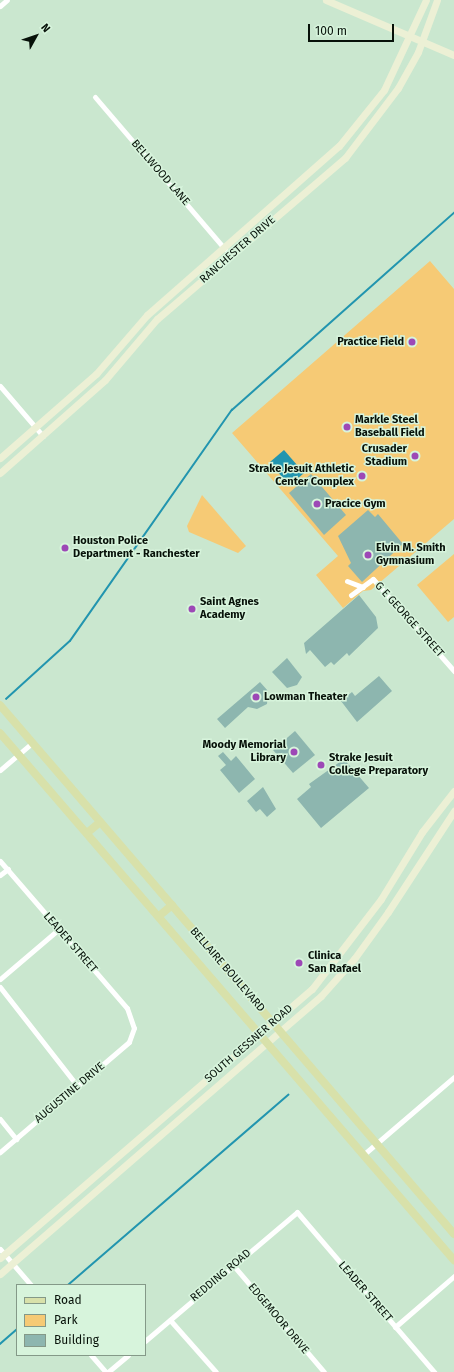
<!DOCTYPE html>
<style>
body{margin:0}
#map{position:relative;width:454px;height:1372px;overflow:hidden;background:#cae7cf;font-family:"Fira Sans",sans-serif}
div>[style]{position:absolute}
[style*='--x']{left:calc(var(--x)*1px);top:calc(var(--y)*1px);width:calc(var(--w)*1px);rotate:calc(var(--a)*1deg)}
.green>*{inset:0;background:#f6ca75}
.water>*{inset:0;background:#2295af}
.stream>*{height:1.5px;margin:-0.75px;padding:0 0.75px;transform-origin:0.75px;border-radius:0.75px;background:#2295af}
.building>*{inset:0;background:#8db6af}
.street>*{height:5px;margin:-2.5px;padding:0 2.5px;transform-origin:2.5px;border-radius:2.5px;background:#fff}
.secondary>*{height:7px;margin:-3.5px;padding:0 3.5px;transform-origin:3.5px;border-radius:3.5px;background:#ecf0d5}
.primary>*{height:8px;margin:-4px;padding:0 4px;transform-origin:4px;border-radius:4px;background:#d8e1aa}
.dots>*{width:11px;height:11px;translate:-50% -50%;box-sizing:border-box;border:2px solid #d7f4dc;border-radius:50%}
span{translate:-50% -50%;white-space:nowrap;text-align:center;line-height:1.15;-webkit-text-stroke:3px #d7f4dc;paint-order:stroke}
.street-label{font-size:11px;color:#071109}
.poi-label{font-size:11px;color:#071109;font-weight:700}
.right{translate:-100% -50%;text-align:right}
.left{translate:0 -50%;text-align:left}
.legend{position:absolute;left:16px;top:1284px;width:130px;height:72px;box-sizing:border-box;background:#d7f4dc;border:1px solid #849988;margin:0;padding:5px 7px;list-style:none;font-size:12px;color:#071109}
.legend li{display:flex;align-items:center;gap:8px;height:20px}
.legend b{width:20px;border:1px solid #849988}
.north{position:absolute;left:16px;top:16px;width:40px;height:40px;-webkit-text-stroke:3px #d7f4dc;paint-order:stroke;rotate:50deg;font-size:11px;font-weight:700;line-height:16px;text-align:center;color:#071109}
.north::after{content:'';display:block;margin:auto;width:14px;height:18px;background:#071109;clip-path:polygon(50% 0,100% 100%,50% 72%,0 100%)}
.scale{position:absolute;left:308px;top:24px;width:86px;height:18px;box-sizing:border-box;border:2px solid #071109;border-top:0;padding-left:5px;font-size:12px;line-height:14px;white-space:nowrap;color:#071109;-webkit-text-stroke:3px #d7f4dc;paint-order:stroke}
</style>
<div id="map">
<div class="green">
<div style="clip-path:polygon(430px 261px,454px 289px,454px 519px,371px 590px,363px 591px,343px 608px,316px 575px,338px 556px,232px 433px)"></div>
<div style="clip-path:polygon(202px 495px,246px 546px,238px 553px,189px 532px,187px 526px)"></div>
<div style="clip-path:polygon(454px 554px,454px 617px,448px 622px,417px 585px)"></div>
</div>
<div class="water">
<div style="clip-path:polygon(284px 450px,304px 473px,289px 486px,270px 462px)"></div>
</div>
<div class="stream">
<div style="--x:6;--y:699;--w:86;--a:-42.2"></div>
<div style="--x:70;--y:641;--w:282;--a:-55"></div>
<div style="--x:232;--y:410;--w:297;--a:-41.6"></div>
<div style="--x:68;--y:1285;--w:291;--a:-40.8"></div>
<div style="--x:0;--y:1344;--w:23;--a:-41"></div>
</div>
<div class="building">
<div style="clip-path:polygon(311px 474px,346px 515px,324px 535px,289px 493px)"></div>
<div style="clip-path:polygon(368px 510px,375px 517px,378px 514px,403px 544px,362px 582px,348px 566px,351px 563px,338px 536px)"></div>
<div style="clip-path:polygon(359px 595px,376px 617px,378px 628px,349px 656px,347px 653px,334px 665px,331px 662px,325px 667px,310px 650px,306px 654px,304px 643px)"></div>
<div style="clip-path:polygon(287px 658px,302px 677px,297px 685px,287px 688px,272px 672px)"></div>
<div style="clip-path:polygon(379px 676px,392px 691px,357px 722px,341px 701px,352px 692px,355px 696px)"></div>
<div style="clip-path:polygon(260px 682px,268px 691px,267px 704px,257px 709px,248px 707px,225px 728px,217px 719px)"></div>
<div style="clip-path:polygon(295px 731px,315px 755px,293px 773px,273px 750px)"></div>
<div style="clip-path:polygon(223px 752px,231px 761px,236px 756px,255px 779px,239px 793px,220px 770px,226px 765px,218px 756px)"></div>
<div style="clip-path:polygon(344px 759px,369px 788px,321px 828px,297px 799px,311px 787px,309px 784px)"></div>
<div style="clip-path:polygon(263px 787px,276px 809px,267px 817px,260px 809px,256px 812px,247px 801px)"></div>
</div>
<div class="street">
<div style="--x:0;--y:6;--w:9;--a:-41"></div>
<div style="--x:95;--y:97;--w:200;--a:49.5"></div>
<div style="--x:0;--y:386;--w:66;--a:49.3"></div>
<div style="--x:347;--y:581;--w:17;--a:21"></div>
<div style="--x:351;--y:595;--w:27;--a:-36"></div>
<div style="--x:373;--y:579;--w:123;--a:48.6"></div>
<div style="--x:0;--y:770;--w:42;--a:-40.2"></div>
<div style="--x:0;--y:861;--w:194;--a:49.2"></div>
<div style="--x:127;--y:1008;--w:21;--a:71"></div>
<div style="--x:134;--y:1028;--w:15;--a:110"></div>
<div style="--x:129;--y:1042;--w:170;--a:139.5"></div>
<div style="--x:0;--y:875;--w:10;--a:-37"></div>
<div style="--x:0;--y:979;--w:77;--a:-40.3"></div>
<div style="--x:0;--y:987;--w:127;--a:52"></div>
<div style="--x:0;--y:1119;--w:26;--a:51"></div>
<div style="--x:363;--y:1155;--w:120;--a:-40.6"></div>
<div style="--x:0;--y:1249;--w:48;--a:49.3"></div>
<div style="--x:233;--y:1265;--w:140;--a:49.6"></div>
<div style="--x:170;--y:1320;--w:69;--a:48.5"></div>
<div style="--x:395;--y:1327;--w:78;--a:-40.8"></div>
<div style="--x:145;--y:1341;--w:199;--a:-40.3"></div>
<div style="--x:297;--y:1212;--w:211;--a:49.4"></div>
<div style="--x:91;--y:1355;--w:23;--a:49"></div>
<div style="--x:108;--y:1372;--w:26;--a:-40"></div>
</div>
<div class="secondary">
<div style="--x:326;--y:0;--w:139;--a:23.3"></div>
<div style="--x:0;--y:458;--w:128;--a:-41.2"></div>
<div style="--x:96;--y:374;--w:78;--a:-49.2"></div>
<div style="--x:147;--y:315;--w:256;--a:-41.4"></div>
<div style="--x:339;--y:146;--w:72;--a:-51.2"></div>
<div style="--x:384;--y:90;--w:99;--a:-65"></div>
<div style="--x:0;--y:473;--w:140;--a:-41.5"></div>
<div style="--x:105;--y:380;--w:80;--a:-49.6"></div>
<div style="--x:157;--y:319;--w:248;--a:-40.6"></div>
<div style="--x:345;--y:158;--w:88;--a:-52.9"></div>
<div style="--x:398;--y:88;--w:41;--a:-60.9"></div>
<div style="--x:418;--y:52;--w:55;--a:-69.9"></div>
<div style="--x:0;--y:1258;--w:412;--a:-40.8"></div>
<div style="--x:312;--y:989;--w:113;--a:-52.5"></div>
<div style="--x:381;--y:899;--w:79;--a:-58.5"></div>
<div style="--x:422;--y:832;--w:52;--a:-52"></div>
<div style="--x:0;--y:1274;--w:425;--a:-40.9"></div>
<div style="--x:321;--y:996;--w:50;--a:-48.3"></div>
<div style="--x:354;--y:959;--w:58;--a:-54.1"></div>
<div style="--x:388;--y:912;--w:121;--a:-56.8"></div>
</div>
<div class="primary">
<div style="--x:0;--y:705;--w:697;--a:49.36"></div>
<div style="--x:0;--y:733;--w:696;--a:49.26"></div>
<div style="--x:87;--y:833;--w:17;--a:-40"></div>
<div style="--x:159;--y:916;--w:17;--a:-40"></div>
</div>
<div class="dots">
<div style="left:412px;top:342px;background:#9d48b6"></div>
<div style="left:347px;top:427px;background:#9d48b6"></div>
<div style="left:415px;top:456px;background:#9d48b6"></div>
<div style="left:362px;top:476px;background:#9d48b6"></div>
<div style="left:317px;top:504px;background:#9d48b6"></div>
<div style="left:65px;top:548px;background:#9d48b6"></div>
<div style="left:368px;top:555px;background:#9d48b6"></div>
<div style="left:192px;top:609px;background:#9d48b6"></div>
<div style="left:256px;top:697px;background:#9d48b6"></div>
<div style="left:294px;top:752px;background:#9d48b6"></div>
<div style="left:321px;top:765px;background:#9d48b6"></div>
<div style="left:299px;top:963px;background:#9d48b6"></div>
</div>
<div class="street-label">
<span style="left:160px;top:173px;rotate:49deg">BELLWOOD LANE</span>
<span style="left:238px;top:250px;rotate:-41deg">RANCHESTER DRIVE</span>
<span style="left:409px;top:620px;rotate:48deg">G E GEORGE STREET</span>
<span style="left:70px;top:943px;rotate:49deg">LEADER STREET</span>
<span style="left:227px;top:970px;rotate:49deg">BELLAIRE BOULEVARD</span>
<span style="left:249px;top:1044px;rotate:-41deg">SOUTH GESSNER ROAD</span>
<span style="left:70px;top:1093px;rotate:-40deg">AUGUSTINE DRIVE</span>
<span style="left:221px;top:1276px;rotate:-40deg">REDDING ROAD</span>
<span style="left:365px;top:1292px;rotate:49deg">LEADER STREET</span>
<span style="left:278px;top:1319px;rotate:50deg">EDGEMOOR DRIVE</span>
</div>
<div class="poi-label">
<span class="right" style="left:404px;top:342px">Practice Field</span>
<span class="left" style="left:355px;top:427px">Markle Steel<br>Baseball Field</span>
<span class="right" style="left:407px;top:456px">Crusader<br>Stadium</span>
<span class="right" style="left:354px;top:476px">Strake Jesuit Athletic<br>Center Complex</span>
<span class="left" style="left:325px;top:504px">Pracice Gym</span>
<span class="left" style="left:73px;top:548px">Houston Police<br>Department - Ranchester</span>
<span class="left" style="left:376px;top:555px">Elvin M. Smith<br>Gymnasium</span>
<span class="left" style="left:200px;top:609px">Saint Agnes<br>Academy</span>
<span class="left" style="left:264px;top:697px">Lowman Theater</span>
<span class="right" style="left:286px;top:752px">Moody Memorial<br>Library</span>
<span class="left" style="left:329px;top:765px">Strake Jesuit<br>College Preparatory</span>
<span class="left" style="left:308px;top:963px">Clinica<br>San Rafael</span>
</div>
<ul class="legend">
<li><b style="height:5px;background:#d8e1aa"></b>Road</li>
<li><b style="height:11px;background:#f6ca75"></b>Park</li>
<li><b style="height:11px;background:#8db6af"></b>Building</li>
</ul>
<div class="north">N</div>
<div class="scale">100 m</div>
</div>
